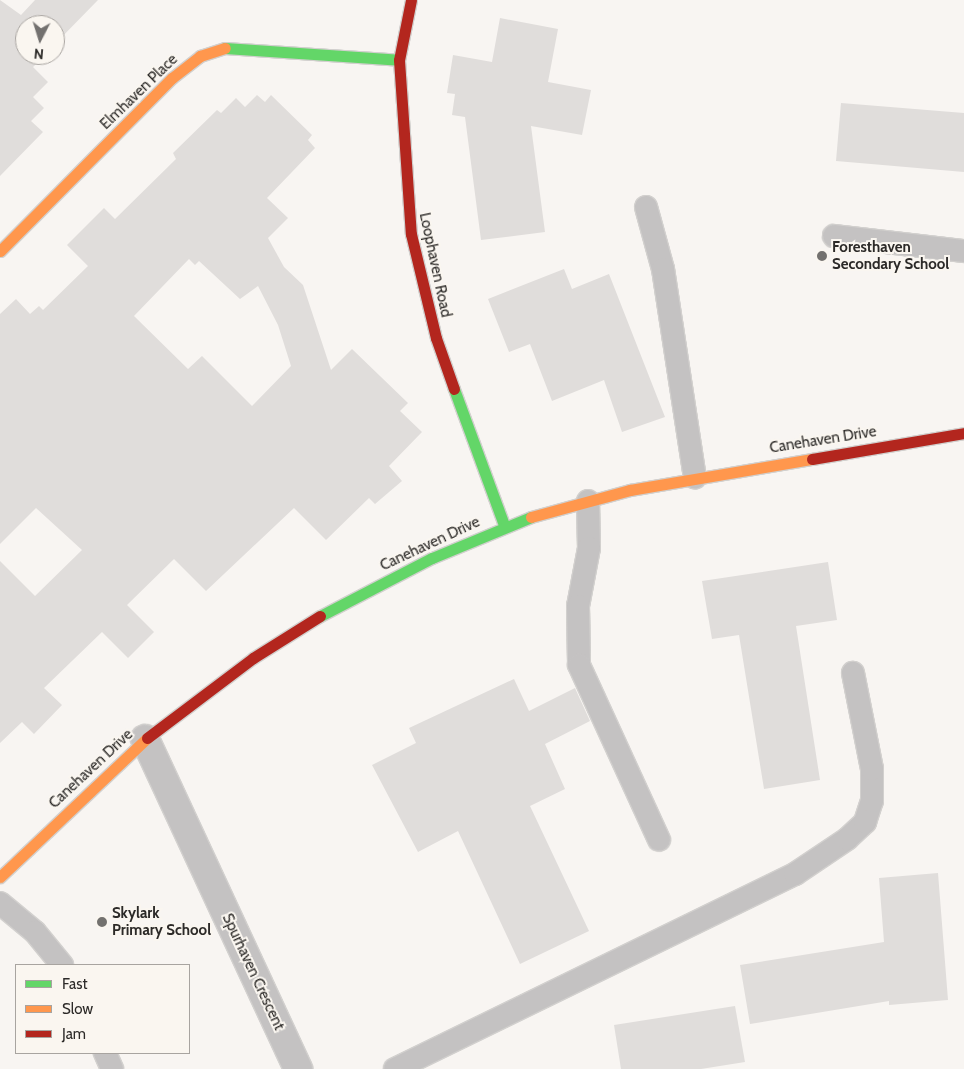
<!DOCTYPE html>
<style>
body{margin:0}
#map{position:relative;width:964px;height:1069px;overflow:hidden;background:#f8f5f2;font-family:Cabin,sans-serif}
div>[style]{position:absolute}
[style*='--x']{left:calc(var(--x)*1px);top:calc(var(--y)*1px);width:calc(var(--w)*1px);rotate:calc(var(--a)*1deg)}
.building>*{inset:0;background:#e0dddb}
.roads{filter:drop-shadow(1px 0 #d2d0ce) drop-shadow(-1px 0 #d2d0ce) drop-shadow(0 1px #d2d0ce) drop-shadow(0 -1px #d2d0ce)}
.lane>*{height:22px;margin:-11px;padding:0 11px;transform-origin:11px;border-radius:11px;background:#c4c2c2}
.street>*{height:28px;margin:-14px;padding:0 14px;transform-origin:14px;border-radius:14px;background:#c4c2c2}
.fast>*{height:11px;margin:-5.5px;padding:0 5.5px;transform-origin:5.5px;border-radius:5.5px;background:#63d668}
.slow>*{height:11px;margin:-5.5px;padding:0 5.5px;transform-origin:5.5px;border-radius:5.5px;background:#ff974d}
.jam>*{height:11px;margin:-5.5px;padding:0 5.5px;transform-origin:5.5px;border-radius:5.5px;background:#b3261e}
.dots>*{width:14px;height:14px;translate:-50% -50%;box-sizing:border-box;border:2px solid #faf6f0;border-radius:50%}
span{translate:-50% -50%;white-space:nowrap;text-align:center;line-height:1.15;-webkit-text-stroke:4px #faf6f0;paint-order:stroke}
.street-label{font-size:15px;color:#2c2a28}
.poi-label{font-size:15px;color:#2c2a28;font-weight:700}
.left{translate:0 -50%;text-align:left}
.legend{position:absolute;left:15px;top:964px;width:175px;height:90px;box-sizing:border-box;background:#faf6f0;border:1px solid #a8a4a0;margin:0;padding:6px 9px;list-style:none;font-size:15px;color:#2c2a28}
.legend li{display:flex;align-items:center;gap:10px;height:25px}
.legend b{width:25px;border:1px solid #a8a4a0}
.north{position:absolute;left:15px;top:15px;width:50px;height:50px;box-sizing:border-box;background:#faf6f0;border:1px solid #a8a4a0;border-radius:50%;rotate:185deg;font-size:14px;font-weight:700;line-height:20px;text-align:center;color:#2c2a28}
.north::after{content:'';display:block;margin:auto;width:18px;height:22px;background:#73716f;clip-path:polygon(50% 0,100% 100%,50% 72%,0 100%)}
</style>
<div id="map">
<div class="building">
<div style="clip-path:polygon(0 0,21px 15px,35px 0,98px 0,55px 44px,55px 25px,25px 25px,25px 55px,45px 55px,33px 67px,48px 82px,33px 97px,44px 108px,31px 121px,43px 132px,0 176px)"></div>
<div style="clip-path:polygon(500px 18px,558px 29px,548px 82px,591px 90px,582px 135px,531px 126px,545px 232px,481px 240px,465px 117px,452px 115px,455px 94px,447px 93px,453px 55px,492px 62px)"></div>
<div style="clip-path:polygon(evenodd,257px 95px,265px 102px,271px 95px,312px 135px,308px 140px,315px 148px,267px 198px,288px 218px,268px 238px,284px 267px,303px 285px,331px 370px,352px 349px,408px 403px,400px 411px,422px 432px,389px 466px,402px 481px,375px 504px,369px 498px,326px 540px,294px 508px,206px 591px,174px 559px,127px 605px,154px 632px,128px 658px,102px 632px,44px 688px,62px 705px,34px 734px,22px 722px,0 743px,0 561px,35px 596px,82px 550px,36px 508px,0 544px,0 314px,16px 299px,30px 314px,39px 306px,43px 310px,88px 266px,67px 245px,104px 208px,115px 219px,176px 159px,173px 153px,217px 110px,221px 113px,236px 98px,245px 107px,257px 95px,189px 259px,195px 265px,199px 261px,240px 299px,258px 286px,278px 325px,291px 366px,252px 406px,202px 356px,188px 369px,134px 316px,189px 259px)"></div>
<div style="clip-path:polygon(841px 103px,964px 113px,964px 172px,836px 161px)"></div>
<div style="clip-path:polygon(564px 269px,572px 289px,609px 274px,665px 417px,622px 432px,604px 380px,552px 401px,530px 344px,509px 352px,488px 299px)"></div>
<div style="clip-path:polygon(828px 562px,837px 620px,796px 626px,820px 780px,764px 789px,739px 635px,712px 639px,702px 581px)"></div>
<div style="clip-path:polygon(514px 679px,529px 711px,575px 688px,590px 721px,545px 744px,565px 789px,530px 806px,589px 931px,520px 964px,458px 831px,418px 852px,372px 765px,416px 743px,409px 728px)"></div>
<div style="clip-path:polygon(938px 873px,948px 1000px,889px 1005px,889px 1001px,750px 1024px,740px 965px,884px 942px,879px 878px)"></div>
<div style="clip-path:polygon(735px 1006px,745px 1062px,701px 1069px,621px 1069px,614px 1025px)"></div>
</div>
<div class="roads">
<div class="lane">
<div style="--x:646;--y:207;--w:64;--a:74.7"></div>
<div style="--x:663;--y:269;--w:211;--a:81.3"></div>
<div style="--x:834;--y:236;--w:131;--a:6.6"></div>
<div style="--x:588;--y:501;--w:47;--a:88.8"></div>
<div style="--x:589;--y:548;--w:59;--a:100.7"></div>
<div style="--x:578;--y:606;--w:59;--a:89"></div>
<div style="--x:579;--y:665;--w:192;--a:65.4"></div>
<div style="--x:0;--y:903;--w:45;--a:39.6"></div>
<div style="--x:35;--y:932;--w:43;--a:50.7"></div>
<div style="--x:105;--y:1053;--w:17;--a:66"></div>
<div style="--x:395;--y:1069;--w:445;--a:-26"></div>
<div style="--x:795;--y:874;--w:63;--a:-33.9"></div>
<div style="--x:847;--y:839;--w:25;--a:-43"></div>
<div style="--x:865;--y:822;--w:22;--a:-72"></div>
<div style="--x:872;--y:801;--w:32;--a:-90"></div>
<div style="--x:872;--y:769;--w:98;--a:-101.2"></div>
</div>
<div class="street">
<div style="--x:145;--y:739;--w:364;--a:65.1"></div>
</div>
<div class="fast">
<div style="--x:225;--y:48;--w:174;--a:3.9"></div>
<div style="--x:454;--y:389;--w:145;--a:69.8"></div>
<div style="--x:320;--y:616;--w:126;--a:-27.4"></div>
<div style="--x:432;--y:558;--w:107;--a:-22.5"></div>
</div>
<div class="slow">
<div style="--x:0;--y:251;--w:244;--a:-45.2"></div>
<div style="--x:172;--y:78;--w:36;--a:-38"></div>
<div style="--x:200;--y:56;--w:26;--a:-18"></div>
<div style="--x:531;--y:517;--w:103;--a:-15.3"></div>
<div style="--x:630;--y:490;--w:185;--a:-9.7"></div>
<div style="--x:0;--y:877;--w:202;--a:-43.4"></div>
</div>
<div class="jam">
<div style="--x:411;--y:0;--w:61;--a:101.3"></div>
<div style="--x:399;--y:60;--w:174;--a:86.1"></div>
<div style="--x:411;--y:234;--w:107;--a:76.5"></div>
<div style="--x:436;--y:338;--w:54;--a:70.6"></div>
<div style="--x:812;--y:459;--w:154;--a:-9.7"></div>
<div style="--x:147;--y:738;--w:133;--a:-37"></div>
<div style="--x:253;--y:658;--w:79;--a:-32.1"></div>
</div>
</div>
<div class="dots">
<div style="left:822px;top:256px;background:#73716f"></div>
<div style="left:102px;top:922px;background:#73716f"></div>
</div>
<div class="street-label">
<span style="left:139px;top:92px;rotate:-44deg">Elmhaven Place</span>
<span style="left:435px;top:265px;rotate:78deg">Loophaven Road</span>
<span style="left:823px;top:440px;rotate:-9deg">Canehaven Drive</span>
<span style="left:430px;top:544px;rotate:-25deg">Canehaven Drive</span>
<span style="left:91px;top:769px;rotate:-43deg">Canehaven Drive</span>
<span style="left:253px;top:972px;rotate:65deg">Spurhaven Crescent</span>
</div>
<div class="poi-label">
<span class="left" style="left:832px;top:256px">Foresthaven<br>Secondary School</span>
<span class="left" style="left:112px;top:922px">Skylark<br>Primary School</span>
</div>
<ul class="legend">
<li><b style="height:6px;background:#63d668"></b>Fast</li>
<li><b style="height:6px;background:#ff974d"></b>Slow</li>
<li><b style="height:6px;background:#b3261e"></b>Jam</li>
</ul>
<div class="north">N</div>
</div>
